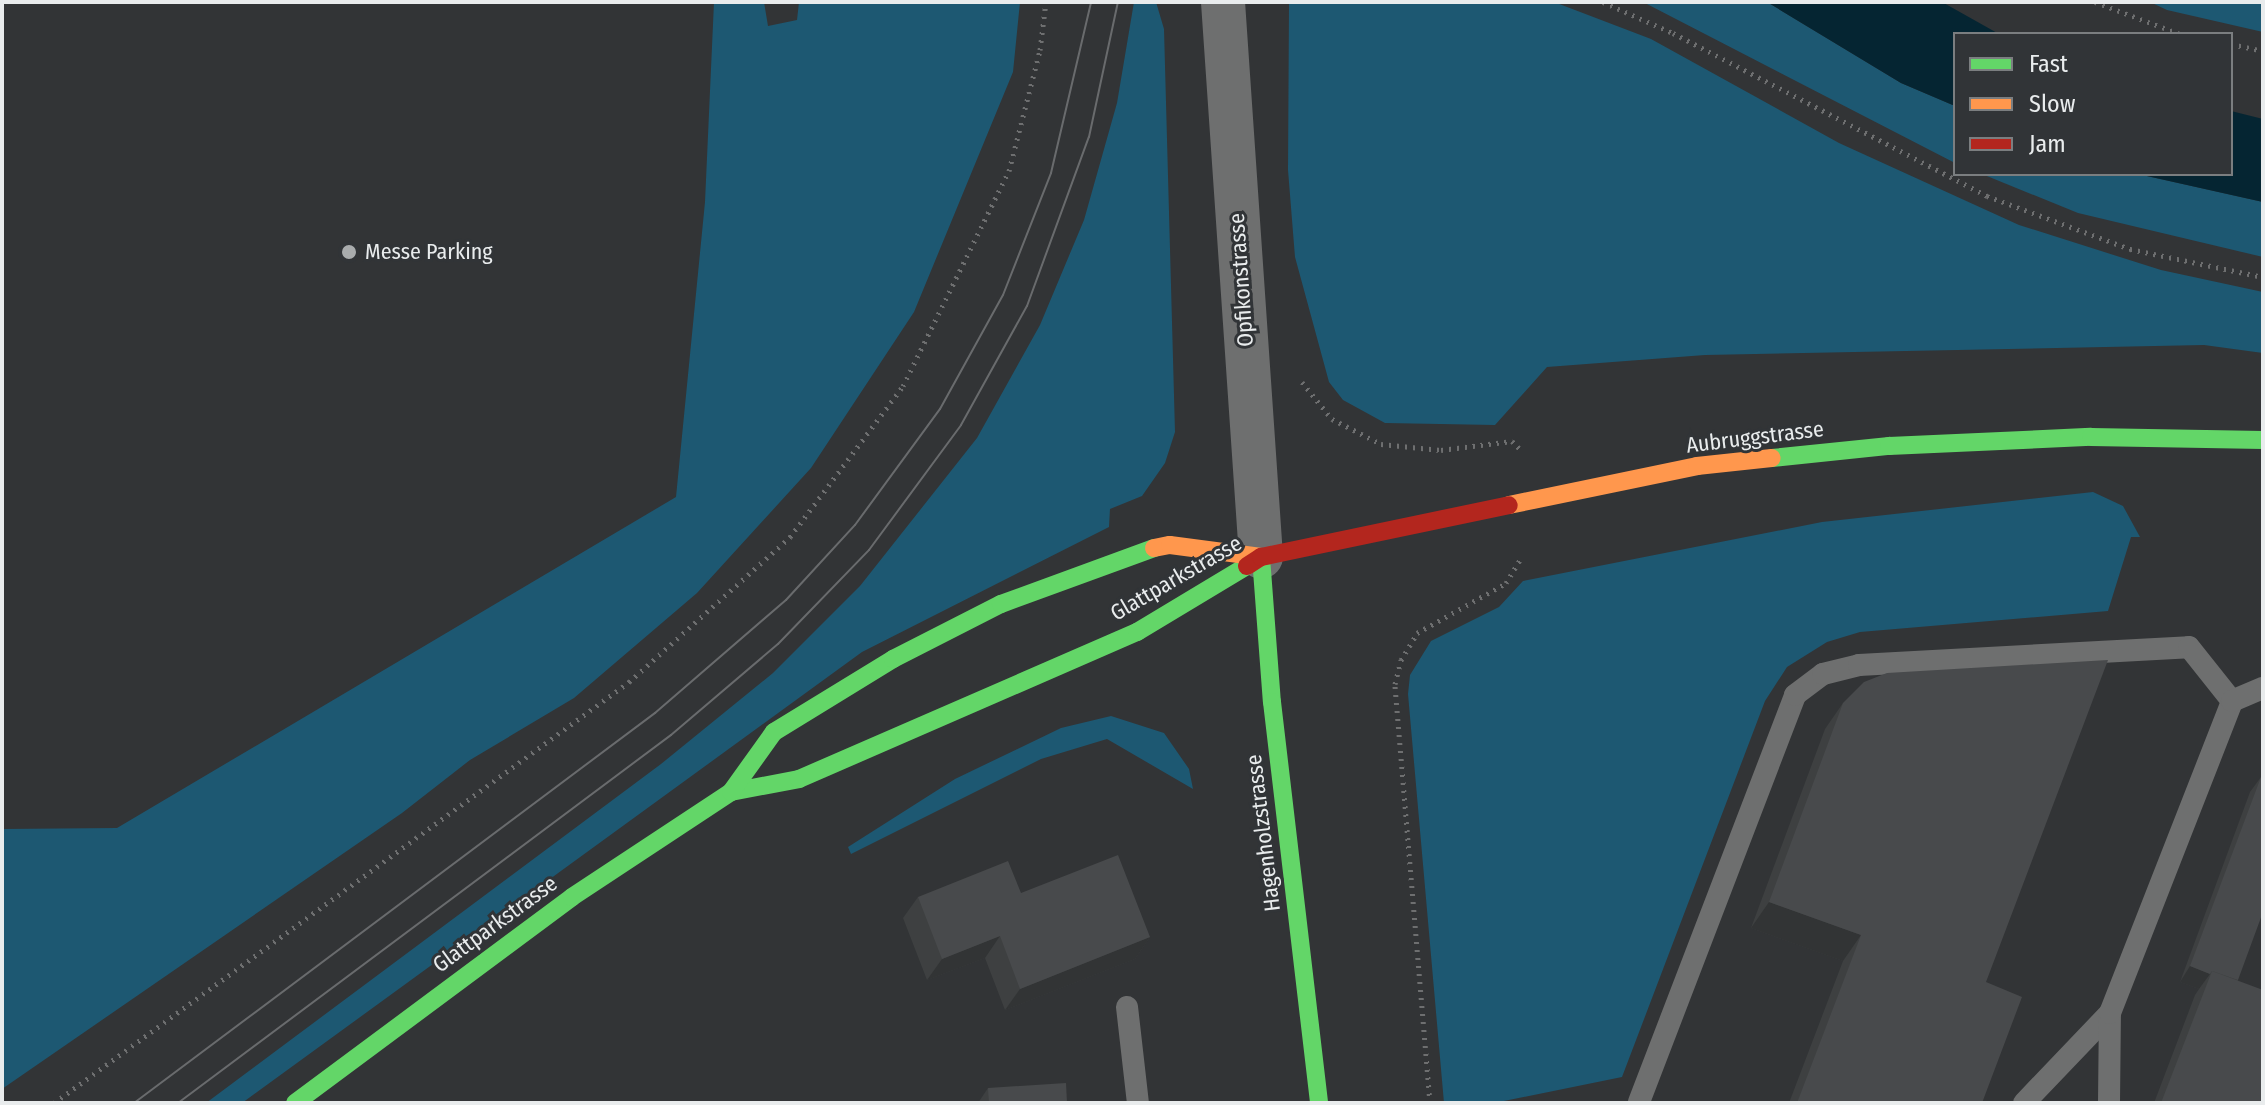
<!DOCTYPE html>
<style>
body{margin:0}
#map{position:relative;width:2265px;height:1105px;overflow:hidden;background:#323436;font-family:"Fira Sans Condensed",sans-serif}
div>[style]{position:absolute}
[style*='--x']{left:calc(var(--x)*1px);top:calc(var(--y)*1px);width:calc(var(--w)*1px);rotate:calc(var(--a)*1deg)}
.green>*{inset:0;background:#1d5872}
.water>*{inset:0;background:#052532}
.path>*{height:5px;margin-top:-2.5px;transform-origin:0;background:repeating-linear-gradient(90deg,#6e6f70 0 2px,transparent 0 8px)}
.lane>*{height:22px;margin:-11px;padding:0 11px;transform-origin:11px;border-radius:11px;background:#6e6f6f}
.street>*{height:44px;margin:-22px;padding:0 22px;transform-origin:22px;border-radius:22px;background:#6e6f6f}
.fast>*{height:18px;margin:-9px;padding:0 9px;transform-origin:9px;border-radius:9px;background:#63d668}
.slow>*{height:18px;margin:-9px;padding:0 9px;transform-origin:9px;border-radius:9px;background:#ff974d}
.jam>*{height:18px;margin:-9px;padding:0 9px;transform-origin:9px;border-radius:9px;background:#b3261e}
.tram>*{height:2px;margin:-1px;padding:0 1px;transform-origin:1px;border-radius:1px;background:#696b6d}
.wall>*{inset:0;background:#3e4041}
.shaded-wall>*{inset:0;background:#323435}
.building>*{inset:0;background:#484a4c}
.dots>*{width:22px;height:22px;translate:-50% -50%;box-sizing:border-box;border:4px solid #313437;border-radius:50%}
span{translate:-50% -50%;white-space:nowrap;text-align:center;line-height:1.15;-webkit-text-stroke:6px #313437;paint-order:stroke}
.poi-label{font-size:22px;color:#e9eced}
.left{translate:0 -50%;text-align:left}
.street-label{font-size:22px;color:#e9eced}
.frame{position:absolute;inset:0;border:4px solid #e9eced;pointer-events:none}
.legend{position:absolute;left:1953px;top:32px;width:280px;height:144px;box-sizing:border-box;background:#313437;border:2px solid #7b7e80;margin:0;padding:10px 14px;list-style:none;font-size:24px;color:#e9eced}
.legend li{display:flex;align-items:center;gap:16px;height:40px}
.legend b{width:40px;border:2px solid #7b7e80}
</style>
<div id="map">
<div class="green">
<div style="clip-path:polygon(714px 2px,764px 2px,768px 26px,797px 20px,799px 2px,1020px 2px,1013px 72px,914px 312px,811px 468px,697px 593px,574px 698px,470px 760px,402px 813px,2px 1089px,2px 829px,117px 828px,676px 497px,705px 202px)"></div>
<div style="clip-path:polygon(1134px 2px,1156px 2px,1164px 29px,1175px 432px,1165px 463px,1142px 496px,1110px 509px,1109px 527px,862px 652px,242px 1103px,206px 1103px,661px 764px,773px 673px,860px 586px,977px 438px,1040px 325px,1084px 220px,1117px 103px)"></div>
<div style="clip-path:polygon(1289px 2px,1554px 2px,1651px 39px,1839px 143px,2019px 225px,2161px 270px,2263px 292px,2263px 353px,2204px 345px,1705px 355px,1547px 367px,1495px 425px,1385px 423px,1343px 400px,1329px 382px,1295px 257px,1288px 170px)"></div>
<div style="clip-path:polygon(1643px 2px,1767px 2px,1901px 83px,1955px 106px,1955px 163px)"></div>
<div style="clip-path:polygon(2150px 2px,2263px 2px,2263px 32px,2167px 10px)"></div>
<div style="clip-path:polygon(1982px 174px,2138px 174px,2263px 202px,2263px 257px,2078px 213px)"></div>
<div style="clip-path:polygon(2093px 492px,2123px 506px,2140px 537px,2131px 537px,2108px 611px,1860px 632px,1827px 642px,1787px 667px,1765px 701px,1622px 1077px,1494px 1103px,1444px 1103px,1408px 694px,1410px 675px,1431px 641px,1499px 607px,1523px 581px,1822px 522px)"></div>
<div style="clip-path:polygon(1111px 716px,1164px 733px,1189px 769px,1193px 789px,1107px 739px,1041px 759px,851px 854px,848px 847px,955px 779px,1061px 728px)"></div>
</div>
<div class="water">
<div style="clip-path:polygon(1767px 2px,1942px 2px,1999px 34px,1955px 34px,1955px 106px,1901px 83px)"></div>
<div style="clip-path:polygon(2231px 111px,2263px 119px,2263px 202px,2138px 174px,2231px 174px)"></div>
</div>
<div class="path">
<div style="--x:1603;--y:2;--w:77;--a:23.9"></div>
<div style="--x:1673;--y:33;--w:354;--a:27.4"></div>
<div style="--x:1987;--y:196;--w:153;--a:20.3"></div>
<div style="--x:2130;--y:249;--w:136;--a:11.9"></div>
<div style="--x:2095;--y:2;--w:91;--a:20.6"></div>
<div style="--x:2231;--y:44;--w:33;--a:12"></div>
<div style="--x:1302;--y:382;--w:48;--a:51"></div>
<div style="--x:1332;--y:419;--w:55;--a:27"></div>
<div style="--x:1381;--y:444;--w:60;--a:5.7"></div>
<div style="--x:1441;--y:450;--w:72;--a:-7.2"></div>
<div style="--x:1512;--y:441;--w:14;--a:45"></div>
<div style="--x:54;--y:1103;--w:713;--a:-36.21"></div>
<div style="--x:629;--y:682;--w:217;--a:-42"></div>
<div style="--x:790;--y:537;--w:189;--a:-53.2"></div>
<div style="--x:903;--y:386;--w:240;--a:-63.8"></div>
<div style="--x:1009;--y:171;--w:125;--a:-75.6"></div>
<div style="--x:1040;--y:50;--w:48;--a:-82.9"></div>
<div style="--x:1430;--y:1103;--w:420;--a:-94.8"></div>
<div style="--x:1395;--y:684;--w:25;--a:-76"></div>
<div style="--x:1401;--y:660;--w:31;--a:-59"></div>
<div style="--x:1417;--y:633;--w:102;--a:-29.3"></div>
<div style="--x:1506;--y:583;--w:31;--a:-59"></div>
</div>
<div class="lane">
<div style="--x:1127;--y:1007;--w:97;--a:83.5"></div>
<div style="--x:1639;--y:1102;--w:436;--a:-69"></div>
<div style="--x:1795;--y:695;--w:35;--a:-37"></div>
<div style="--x:1823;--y:674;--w:37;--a:-14"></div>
<div style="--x:1859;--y:665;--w:330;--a:-3.1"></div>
<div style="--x:2189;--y:647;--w:69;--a:51.5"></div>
<div style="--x:2024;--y:1103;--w:124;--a:-46.3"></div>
<div style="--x:2109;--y:1103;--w:90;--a:-89.4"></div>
<div style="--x:2110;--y:1013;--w:335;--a:-68.6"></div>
<div style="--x:2232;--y:701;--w:34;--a:-23"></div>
</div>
<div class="street">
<div style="--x:1223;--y:2;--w:556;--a:86.08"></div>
</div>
<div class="fast">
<div style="--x:1772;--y:458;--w:118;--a:-5.9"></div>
<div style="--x:1889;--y:446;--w:202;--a:-2.6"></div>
<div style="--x:2091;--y:437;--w:172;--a:1"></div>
<div style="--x:1261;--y:557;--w:145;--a:85.7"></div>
<div style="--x:1272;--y:702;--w:404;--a:83.3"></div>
<div style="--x:731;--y:792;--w:69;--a:-10.8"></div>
<div style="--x:799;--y:779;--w:369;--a:-23.5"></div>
<div style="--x:1137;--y:632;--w:128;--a:-31"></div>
<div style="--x:295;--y:1103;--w:345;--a:-36.6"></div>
<div style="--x:572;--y:897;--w:191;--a:-33.4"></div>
<div style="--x:731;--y:792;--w:74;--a:-54.4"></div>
<div style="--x:774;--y:732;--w:140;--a:-31.5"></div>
<div style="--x:893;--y:659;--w:121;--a:-27"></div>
<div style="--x:1001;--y:604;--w:163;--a:-20.1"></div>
</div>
<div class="slow">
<div style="--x:1509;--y:505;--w:192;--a:-11.7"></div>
<div style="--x:1697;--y:466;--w:75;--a:-6.1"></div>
<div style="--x:1154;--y:548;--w:16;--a:-11"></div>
<div style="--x:1170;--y:545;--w:92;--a:7.5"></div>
</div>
<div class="jam">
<div style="--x:1247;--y:566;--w:17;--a:-33"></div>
<div style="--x:1261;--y:557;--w:253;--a:-11.8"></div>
</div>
<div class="tram">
<div style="--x:134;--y:1103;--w:651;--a:-36.82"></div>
<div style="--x:655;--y:713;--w:173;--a:-40.8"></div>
<div style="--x:786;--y:600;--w:102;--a:-47.4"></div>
<div style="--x:855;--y:525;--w:144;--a:-53.8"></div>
<div style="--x:940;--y:409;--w:130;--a:-61.1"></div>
<div style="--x:1003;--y:295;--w:131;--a:-68.5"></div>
<div style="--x:1051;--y:173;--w:176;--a:-76.8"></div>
<div style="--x:178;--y:1103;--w:615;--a:-36.74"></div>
<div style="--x:671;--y:735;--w:140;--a:-40.4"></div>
<div style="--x:778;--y:644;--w:131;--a:-45.9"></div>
<div style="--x:869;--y:550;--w:155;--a:-53.6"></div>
<div style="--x:961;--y:425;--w:136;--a:-61"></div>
<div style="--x:1027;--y:306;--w:180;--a:-69.9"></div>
<div style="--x:1089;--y:137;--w:138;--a:-77.9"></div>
</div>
<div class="wall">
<div style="clip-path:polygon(1843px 703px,1986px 982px,1982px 1103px,1789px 1103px,1843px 961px,1751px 928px,1825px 729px)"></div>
<div style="clip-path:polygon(2261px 777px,2238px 980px,2263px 1103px,2154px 1103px,2195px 995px,2199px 989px,2180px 982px,2250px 792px)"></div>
<div style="clip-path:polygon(1021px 893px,1150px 937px,1135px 959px,1005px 1010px,985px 958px,927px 980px,903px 918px,918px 897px)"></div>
<div style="clip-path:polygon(988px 1088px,1067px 1103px,978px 1103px)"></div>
</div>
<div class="shaded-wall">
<div style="clip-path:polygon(1769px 902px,1861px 935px,1843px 961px,1751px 928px)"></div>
<div style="clip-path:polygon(1000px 936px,985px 958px,927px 980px,942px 959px)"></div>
<div style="clip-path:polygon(1150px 937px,1135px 959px,1005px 1010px,1020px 989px)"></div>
<div style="clip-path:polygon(2190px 966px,2210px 974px,2199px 989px,2180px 982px)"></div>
</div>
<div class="building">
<div style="clip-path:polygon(2108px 660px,1986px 982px,2022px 997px,1982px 1103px,1797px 1103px,1861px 935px,1769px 902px,1843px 703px,1864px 682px,1887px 673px)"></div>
<div style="clip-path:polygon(2261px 777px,2263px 778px,2263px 912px,2238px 980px,2212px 971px,2210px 974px,2190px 966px)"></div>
<div style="clip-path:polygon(1118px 855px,1150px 937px,1020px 989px,1000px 936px,942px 959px,918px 897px,1008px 861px,1021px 893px)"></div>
<div style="clip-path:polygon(2212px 971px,2263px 990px,2263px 1103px,2161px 1103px)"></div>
<div style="clip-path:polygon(1066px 1083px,1067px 1103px,989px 1103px,988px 1088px)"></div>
</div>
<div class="dots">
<div style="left:349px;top:252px;background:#a9acad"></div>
</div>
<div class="poi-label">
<span class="left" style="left:365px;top:252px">Messe Parking</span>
</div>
<div class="street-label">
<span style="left:1241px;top:280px;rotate:-94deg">Opfikonstrasse</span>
<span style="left:1755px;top:437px;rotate:-7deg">Aubruggstrasse</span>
<span style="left:1176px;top:578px;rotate:-30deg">Glattparkstrasse</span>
<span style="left:1263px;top:833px;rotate:-97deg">Hagenholzstrasse</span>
<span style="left:495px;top:924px;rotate:-36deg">Glattparkstrasse</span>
</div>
<div class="frame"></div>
<ul class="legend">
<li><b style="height:10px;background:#63d668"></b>Fast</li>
<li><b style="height:10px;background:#ff974d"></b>Slow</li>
<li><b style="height:10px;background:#b3261e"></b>Jam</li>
</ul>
</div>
